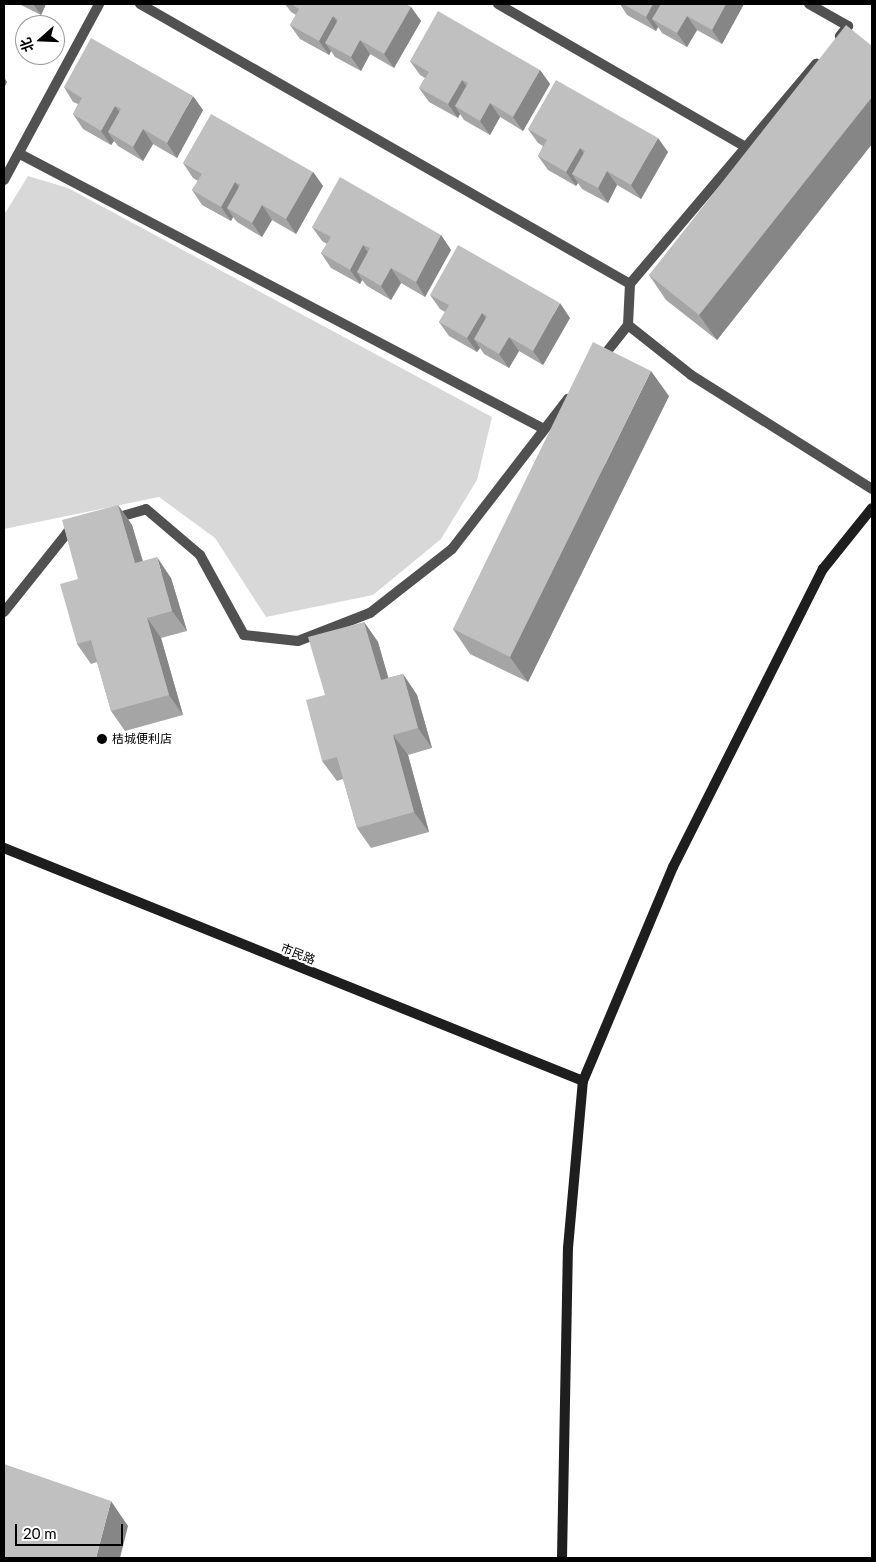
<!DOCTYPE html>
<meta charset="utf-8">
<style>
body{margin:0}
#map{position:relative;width:876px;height:1562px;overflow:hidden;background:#fff;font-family:Lato,"Noto Sans SC",sans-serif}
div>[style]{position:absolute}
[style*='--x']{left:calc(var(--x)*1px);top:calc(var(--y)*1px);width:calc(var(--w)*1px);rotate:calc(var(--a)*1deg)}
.green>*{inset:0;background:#d8d8d8}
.street>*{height:10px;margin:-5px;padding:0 5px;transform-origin:5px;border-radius:5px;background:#515151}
.secondary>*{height:10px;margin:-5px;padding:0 5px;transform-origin:5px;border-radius:5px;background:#1e1e1e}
.wall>*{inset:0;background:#a5a5a5}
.shaded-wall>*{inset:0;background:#868686}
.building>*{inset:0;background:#c0c0c0}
.dots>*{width:14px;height:14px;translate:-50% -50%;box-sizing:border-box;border:2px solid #fff;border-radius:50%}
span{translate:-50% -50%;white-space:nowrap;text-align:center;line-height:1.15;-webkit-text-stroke:4px #fff;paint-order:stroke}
.poi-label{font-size:12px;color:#000}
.left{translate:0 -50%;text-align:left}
.street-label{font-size:12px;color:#000}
.frame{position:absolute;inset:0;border:5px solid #000;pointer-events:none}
.north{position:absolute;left:15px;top:15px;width:50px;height:50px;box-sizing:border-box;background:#fff;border:1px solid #999;border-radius:50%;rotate:250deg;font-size:14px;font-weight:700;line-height:20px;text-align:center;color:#000}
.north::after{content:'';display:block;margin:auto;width:18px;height:22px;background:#000;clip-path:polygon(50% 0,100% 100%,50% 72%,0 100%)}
.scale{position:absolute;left:15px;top:1524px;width:108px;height:22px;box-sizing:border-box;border:2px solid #000;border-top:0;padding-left:6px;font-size:15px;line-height:18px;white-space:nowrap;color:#000;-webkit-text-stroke:4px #fff;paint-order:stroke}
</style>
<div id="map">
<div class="green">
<div style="clip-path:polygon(28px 176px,68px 188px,492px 417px,477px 480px,441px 539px,373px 595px,266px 617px,215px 538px,159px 497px,4px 529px,4px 215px)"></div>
</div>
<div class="street">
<div style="--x:140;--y:4;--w:564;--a:29.74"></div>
<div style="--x:498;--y:4;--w:286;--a:30"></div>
<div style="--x:746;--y:147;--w:180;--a:130.3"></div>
<div style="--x:630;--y:284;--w:41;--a:92.8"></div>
<div style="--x:628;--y:325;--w:80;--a:38.4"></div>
<div style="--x:691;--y:375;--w:214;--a:32.2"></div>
<div style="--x:809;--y:4;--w:45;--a:29.4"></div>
<div style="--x:848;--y:26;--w:13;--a:129"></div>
<div style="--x:746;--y:147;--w:109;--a:-49.9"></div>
<div style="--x:20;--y:154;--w:592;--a:27.69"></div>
<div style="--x:4;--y:180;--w:200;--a:-61.6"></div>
<div style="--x:601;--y:359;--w:43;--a:-51.5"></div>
<div style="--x:112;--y:519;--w:35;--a:-16"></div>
<div style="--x:146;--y:509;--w:71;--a:40.4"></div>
<div style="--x:200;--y:555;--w:91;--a:61.2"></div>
<div style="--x:244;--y:635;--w:54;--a:6.3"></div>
<div style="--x:298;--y:641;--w:77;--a:-21.3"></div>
<div style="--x:370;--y:613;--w:104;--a:-38"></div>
<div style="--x:452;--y:549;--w:190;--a:-52.3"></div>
<div style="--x:4;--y:612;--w:101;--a:-51.4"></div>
<div style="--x:67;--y:533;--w:10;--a:-17"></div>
</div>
<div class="secondary">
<div style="--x:4;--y:848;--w:624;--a:21.92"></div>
<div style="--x:562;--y:1558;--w:310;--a:-88.9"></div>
<div style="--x:568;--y:1248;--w:168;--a:-84.9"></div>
<div style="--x:583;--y:1081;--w:232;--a:-67.2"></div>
<div style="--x:673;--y:867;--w:334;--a:-63.3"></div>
<div style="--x:823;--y:569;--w:78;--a:-51.2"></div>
</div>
<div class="wall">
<div style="clip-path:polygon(19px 4px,46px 4px,41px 15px)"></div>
<div style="clip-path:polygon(285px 4px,405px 4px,411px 7px,421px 21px,394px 68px,370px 54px,361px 71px,335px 57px,331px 51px,329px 55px,300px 39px,290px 25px,296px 15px,291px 12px)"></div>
<div style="clip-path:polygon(620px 4px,744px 4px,722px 44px,697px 30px,687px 47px,662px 33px,658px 27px,656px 31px,627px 15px)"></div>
<div style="clip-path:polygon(872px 46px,872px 144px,717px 340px,666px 300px,649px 275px)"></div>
<div style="clip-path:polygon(410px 61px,540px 70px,550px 84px,523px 131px,500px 117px,490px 135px,464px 120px,460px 114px,458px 118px,429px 102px,419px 88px,425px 78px,420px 75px)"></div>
<div style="clip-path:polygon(64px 87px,203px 110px,177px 158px,153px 144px,143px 161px,118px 146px,114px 141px,111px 145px,83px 129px,73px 114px,78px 104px,73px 102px)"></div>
<div style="clip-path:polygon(528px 129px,668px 152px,641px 199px,617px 185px,608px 203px,582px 189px,578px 183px,576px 186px,548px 170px,538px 156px,543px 146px,538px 143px)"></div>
<div style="clip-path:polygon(183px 163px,313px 172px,323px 186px,296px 234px,272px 220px,262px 237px,237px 222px,233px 217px,231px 221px,202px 205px,192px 190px,198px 181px,193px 178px)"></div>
<div style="clip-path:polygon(312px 227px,441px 235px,451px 250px,425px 297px,401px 283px,391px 300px,367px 286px,362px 280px,360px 284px,331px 268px,321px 253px,327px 244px,322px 241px)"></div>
<div style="clip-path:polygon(430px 295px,570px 318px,543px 365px,519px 351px,509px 368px,484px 354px,480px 348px,477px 352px,449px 336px,439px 322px,445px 312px,440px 309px)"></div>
<div style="clip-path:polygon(669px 396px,528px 682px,470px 654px,453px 629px)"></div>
<div style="clip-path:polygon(118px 505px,132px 525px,143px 561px,171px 578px,187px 631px,161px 638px,183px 715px,125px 731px,111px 711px,97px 662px,91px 664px,77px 644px)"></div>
<div style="clip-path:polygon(364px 622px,378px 642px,388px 678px,403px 674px,417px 695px,432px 748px,408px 755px,429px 832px,371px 848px,357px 828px,343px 779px,337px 781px,322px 761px,325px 695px)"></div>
</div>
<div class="shaded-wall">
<div style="clip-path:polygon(33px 4px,46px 4px,41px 15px)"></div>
<div style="clip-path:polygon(653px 4px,667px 4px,652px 19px,658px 27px,656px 31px,646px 17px)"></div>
<div style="clip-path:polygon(726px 4px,744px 4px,722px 44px,712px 30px)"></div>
<div style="clip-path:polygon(411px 7px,421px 21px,394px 68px,384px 54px)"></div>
<div style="clip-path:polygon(333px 16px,343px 31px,325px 43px,331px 51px,329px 55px,319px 41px)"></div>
<div style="clip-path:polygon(687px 16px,697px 30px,687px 47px,677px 33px)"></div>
<div style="clip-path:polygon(360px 40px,370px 54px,361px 71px,351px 57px)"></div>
<div style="clip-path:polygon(540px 70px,550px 84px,523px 131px,513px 117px)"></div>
<div style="clip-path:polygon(4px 77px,7px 82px,4px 88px)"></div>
<div style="clip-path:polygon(462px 80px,472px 94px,455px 106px,460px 114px,458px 118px,448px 104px)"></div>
<div style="clip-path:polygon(193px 96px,203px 110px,177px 158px,167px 143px)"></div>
<div style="clip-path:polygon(872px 97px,872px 144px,717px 340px,699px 315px)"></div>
<div style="clip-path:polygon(490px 103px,500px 117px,490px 135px,480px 121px)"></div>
<div style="clip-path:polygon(115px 106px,125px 120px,108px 132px,114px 141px,111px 145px,101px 131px)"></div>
<div style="clip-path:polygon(143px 129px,153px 144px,143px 161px,133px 147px)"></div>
<div style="clip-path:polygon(658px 138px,668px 152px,641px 199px,631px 185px)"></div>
<div style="clip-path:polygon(580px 148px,590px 162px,572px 174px,578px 183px,576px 186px,566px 172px)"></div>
<div style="clip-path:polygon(607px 171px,617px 185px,608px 203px,598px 188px)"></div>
<div style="clip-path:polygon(313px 172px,323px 186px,296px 234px,286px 219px)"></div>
<div style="clip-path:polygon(235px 182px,245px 196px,227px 208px,233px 217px,231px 221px,221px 207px)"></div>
<div style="clip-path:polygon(262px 205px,272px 220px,262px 237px,252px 223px)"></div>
<div style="clip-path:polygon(441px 235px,451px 250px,425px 297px,416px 282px)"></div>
<div style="clip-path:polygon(363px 245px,373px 260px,357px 272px,362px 280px,360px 284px,350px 270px)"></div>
<div style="clip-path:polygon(391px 268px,401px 283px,391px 300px,381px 286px)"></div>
<div style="clip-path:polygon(560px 303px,570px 318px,543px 365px,533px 351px)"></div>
<div style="clip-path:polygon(482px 313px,492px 327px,474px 339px,480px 348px,477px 352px,467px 338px)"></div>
<div style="clip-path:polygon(509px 337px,519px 351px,509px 368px,499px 354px)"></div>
<div style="clip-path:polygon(651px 371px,669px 396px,528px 682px,510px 657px)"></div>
<div style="clip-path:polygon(118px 505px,132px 525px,149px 584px,135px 563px)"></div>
<div style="clip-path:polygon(157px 557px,171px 578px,187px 631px,172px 611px)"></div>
<div style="clip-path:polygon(147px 618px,161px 638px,183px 715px,169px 695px)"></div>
<div style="clip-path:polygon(364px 622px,378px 642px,395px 701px,381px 680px)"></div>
<div style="clip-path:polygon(403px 674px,417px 695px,432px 748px,418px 728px)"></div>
<div style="clip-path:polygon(393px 735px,408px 755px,429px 832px,414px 812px)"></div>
<div style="clip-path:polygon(111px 1501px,128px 1526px,120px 1558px,96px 1558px)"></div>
</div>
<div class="building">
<div style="clip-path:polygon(291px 4px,405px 4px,411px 7px,384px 54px,360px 40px,351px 57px,325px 43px,338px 20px,333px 16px,319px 41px,290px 25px,299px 9px)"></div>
<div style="clip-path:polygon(623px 4px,653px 4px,646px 17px)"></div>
<div style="clip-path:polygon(661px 4px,726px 4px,712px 30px,687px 16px,677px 33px,652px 19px)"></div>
<div style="clip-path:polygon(438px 11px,540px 70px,513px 117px,490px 103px,480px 121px,455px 106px,468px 83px,462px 80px,448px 104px,419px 88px,429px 72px,410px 61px)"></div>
<div style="clip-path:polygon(846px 25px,872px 46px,872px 97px,699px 315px,649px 275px)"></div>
<div style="clip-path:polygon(91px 38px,193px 96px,167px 143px,143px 129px,133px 147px,108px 132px,121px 109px,115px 106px,101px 131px,73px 114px,82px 98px,64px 87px)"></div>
<div style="clip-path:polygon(556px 80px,658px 138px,631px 185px,607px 171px,598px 188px,572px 174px,585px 151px,580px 148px,566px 172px,538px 156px,547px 140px,528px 129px)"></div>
<div style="clip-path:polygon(211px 114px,313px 172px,286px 219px,262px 205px,252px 223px,227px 208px,240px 185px,235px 182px,221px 207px,192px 190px,202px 174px,183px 163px)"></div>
<div style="clip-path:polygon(340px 177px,441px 235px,416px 282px,391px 268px,381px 286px,357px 272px,370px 248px,363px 245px,350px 270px,321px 253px,331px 237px,312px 227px)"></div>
<div style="clip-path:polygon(458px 245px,560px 303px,533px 351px,509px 337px,499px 354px,474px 339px,487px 316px,482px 313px,467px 338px,439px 322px,449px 305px,430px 295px)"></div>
<div style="clip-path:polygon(593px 342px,651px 371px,510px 657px,453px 629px)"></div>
<div style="clip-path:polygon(118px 505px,135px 563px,157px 557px,172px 611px,147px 618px,169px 695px,111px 711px,91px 640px,77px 644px,60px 584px,78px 579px,62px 520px)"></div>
<div style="clip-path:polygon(364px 622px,381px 680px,403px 674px,418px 728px,393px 735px,414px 812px,357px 828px,337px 757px,322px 761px,306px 700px,325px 695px,308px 637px)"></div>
<div style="clip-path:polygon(4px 1464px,111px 1501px,96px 1558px,4px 1558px)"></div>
</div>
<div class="dots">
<div style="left:102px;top:739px;background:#000"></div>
</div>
<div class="poi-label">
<span class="left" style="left:112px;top:739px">桔城便利店</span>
</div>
<div class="street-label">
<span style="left:298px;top:954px;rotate:22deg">市民路</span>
</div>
<div class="frame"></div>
<div class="north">北</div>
<div class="scale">20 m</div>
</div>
